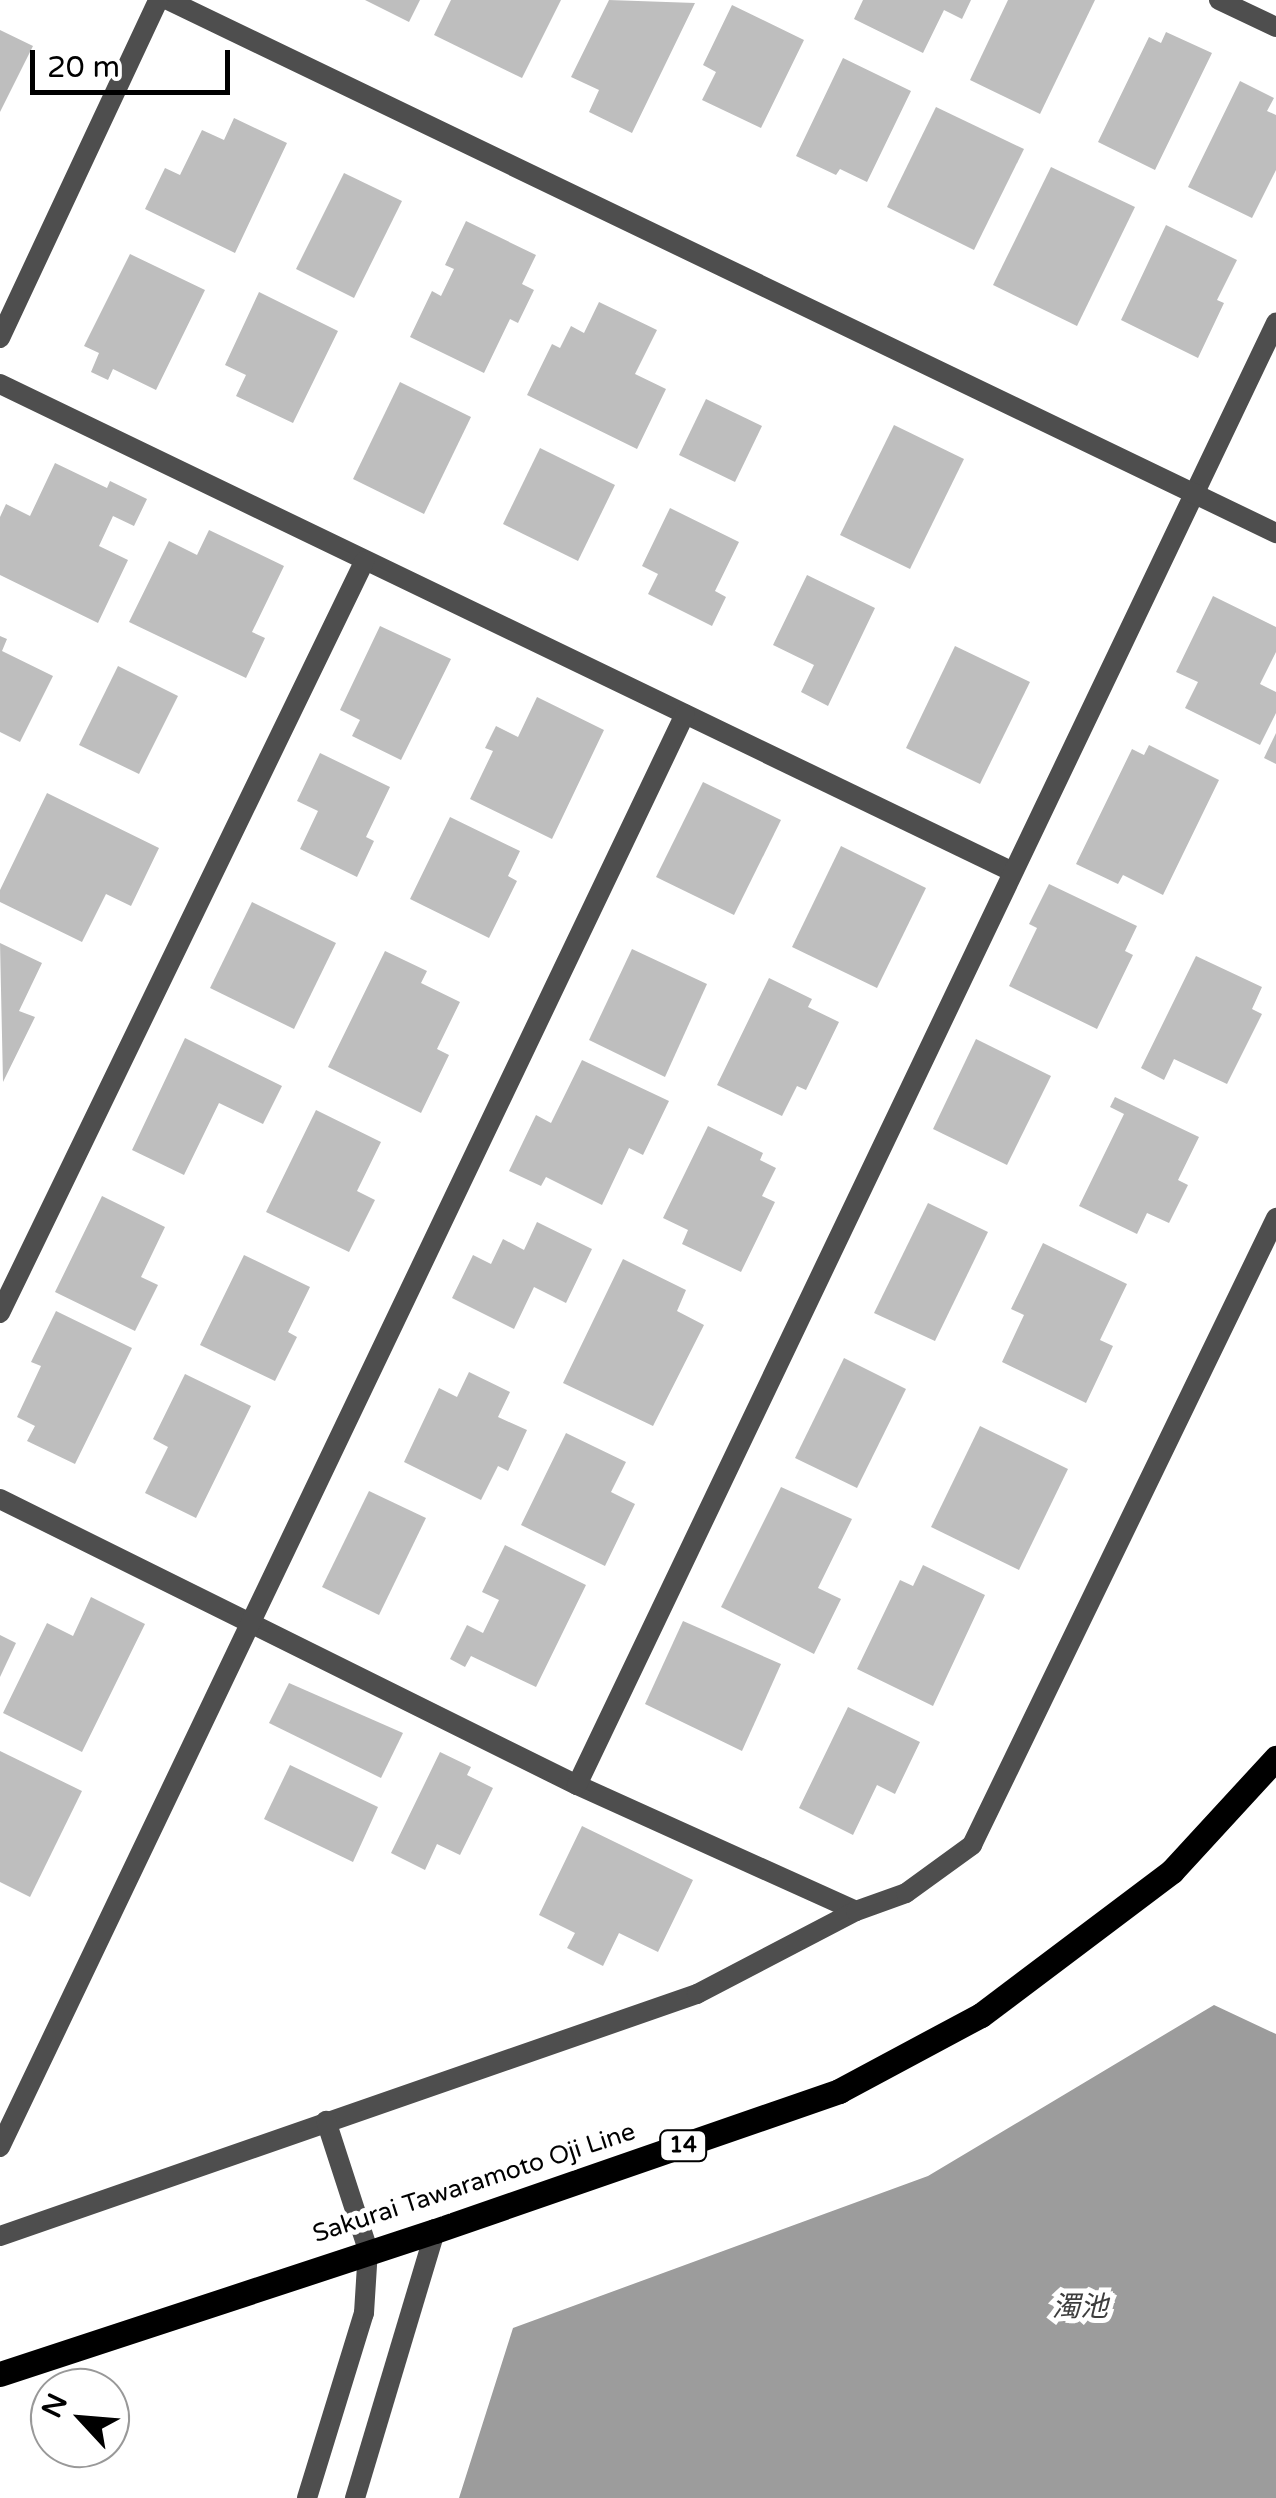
<!DOCTYPE html>
<meta charset="utf-8">
<style>
body{margin:0}
#map{position:relative;width:1276px;height:2498px;overflow:hidden;background:#fff;font-family:"Varela Round","Noto Sans JP",sans-serif}
div>[style]{position:absolute}
[style*='--x']{left:calc(var(--x)*1px);top:calc(var(--y)*1px);width:calc(var(--w)*1px);rotate:calc(var(--a)*1deg)}
.water>*{inset:0;background:#9c9c9c}
.building>*{inset:0;background:#bebebe}
.minor>*{height:20px;margin:-10px;padding:0 10px;transform-origin:10px;border-radius:10px;background:#4e4e4e}
.tertiary>*{height:20px;margin:-10px;padding:0 10px;transform-origin:10px;border-radius:10px;background:#4e4e4e}
.primary>*{height:25px;margin:-12.5px;padding:0 12.5px;transform-origin:12.5px;border-radius:12.5px;background:#000}
span{translate:-50% -50%;white-space:nowrap;text-align:center;line-height:1.15;-webkit-text-stroke:10px #fff;paint-order:stroke}
.shield-label span{padding:2px 8px;background:#fff;border:2px solid;border-radius:8px;-webkit-text-stroke-width:0}
.shield-label{font-size:22px;color:#000;font-weight:700}
.street-label{font-size:25px;color:#000}
.water-label{font-size:28px;color:#3d3d3d;font-style:italic}
.north{position:absolute;left:30px;top:2368px;width:100px;height:100px;box-sizing:border-box;background:#fff;border:2px solid #999;border-radius:50%;rotate:296deg;font-size:28px;font-weight:700;line-height:40px;text-align:center;color:#000}
.north::after{content:'';display:block;margin:auto;width:35px;height:45px;background:#000;clip-path:polygon(50% 0,100% 100%,50% 72%,0 100%)}
.scale{position:absolute;left:30px;top:50px;width:200px;height:45px;box-sizing:border-box;border:5px solid #000;border-top:0;padding-left:12px;font-size:30px;line-height:35px;white-space:nowrap;color:#000;-webkit-text-stroke:8px #fff;paint-order:stroke}
</style>
<div id="map">
<div class="water">
<div style="clip-path:polygon(1214px 2005px,1276px 2034px,1276px 2498px,459px 2498px,513px 2328px,928px 2176px)"></div>
</div>
<div class="building">
<div style="clip-path:polygon(365px 0,420px 0,409px 22px)"></div>
<div style="clip-path:polygon(451px 0,561px 0,522px 78px,434px 35px)"></div>
<div style="clip-path:polygon(609px 0,695px 3px,632px 133px,589px 112px,599px 90px,571px 77px)"></div>
<div style="clip-path:polygon(863px 0,971px 0,962px 19px,944px 10px,923px 53px,854px 19px)"></div>
<div style="clip-path:polygon(1008px 0,1095px 0,1040px 114px,970px 80px)"></div>
<div style="clip-path:polygon(732px 5px,804px 40px,761px 128px,702px 100px,716px 72px,703px 65px)"></div>
<div style="clip-path:polygon(0 30px,33px 46px,0 112px)"></div>
<div style="clip-path:polygon(1166px 32px,1212px 53px,1155px 170px,1098px 142px,1149px 37px,1161px 43px)"></div>
<div style="clip-path:polygon(843px 58px,911px 91px,867px 182px,840px 169px,836px 175px,796px 156px)"></div>
<div style="clip-path:polygon(1240px 81px,1274px 98px,1267px 111px,1276px 115px,1276px 170px,1252px 218px,1188px 187px)"></div>
<div style="clip-path:polygon(936px 107px,1024px 149px,974px 250px,887px 207px)"></div>
<div style="clip-path:polygon(234px 118px,287px 143px,235px 253px,145px 209px,165px 168px,180px 175px,202px 130px,224px 140px)"></div>
<div style="clip-path:polygon(1051px 167px,1135px 207px,1077px 326px,993px 285px)"></div>
<div style="clip-path:polygon(344px 173px,402px 201px,354px 298px,296px 269px)"></div>
<div style="clip-path:polygon(466px 221px,536px 255px,522px 284px,534px 290px,518px 323px,510px 319px,484px 373px,410px 337px,432px 291px,441px 296px,454px 269px,445px 265px)"></div>
<div style="clip-path:polygon(1166px 225px,1237px 260px,1217px 300px,1224px 303px,1198px 358px,1121px 320px)"></div>
<div style="clip-path:polygon(130px 254px,205px 290px,156px 390px,113px 369px,108px 380px,91px 372px,99px 353px,84px 346px)"></div>
<div style="clip-path:polygon(259px 292px,338px 331px,293px 423px,236px 396px,246px 375px,225px 365px)"></div>
<div style="clip-path:polygon(599px 302px,657px 330px,635px 374px,666px 389px,637px 449px,527px 395px,552px 344px,560px 348px,571px 326px,584px 333px)"></div>
<div style="clip-path:polygon(400px 382px,471px 417px,424px 514px,353px 479px)"></div>
<div style="clip-path:polygon(706px 399px,762px 426px,735px 482px,679px 455px)"></div>
<div style="clip-path:polygon(894px 425px,964px 459px,910px 569px,840px 535px)"></div>
<div style="clip-path:polygon(540px 448px,615px 485px,578px 561px,503px 524px)"></div>
<div style="clip-path:polygon(55px 463px,107px 488px,110px 481px,147px 499px,134px 526px,113px 516px,99px 546px,128px 560px,98px 623px,0 575px,0 517px,6px 504px,30px 516px)"></div>
<div style="clip-path:polygon(670px 508px,739px 542px,715px 591px,726px 597px,712px 626px,648px 594px,658px 574px,642px 566px)"></div>
<div style="clip-path:polygon(209px 530px,284px 566px,252px 632px,265px 638px,246px 678px,129px 622px,169px 541px,197px 555px)"></div>
<div style="clip-path:polygon(807px 575px,875px 608px,828px 706px,801px 692px,814px 665px,773px 645px)"></div>
<div style="clip-path:polygon(1213px 596px,1276px 627px,1276px 652px,1260px 684px,1276px 692px,1276px 713px,1260px 745px,1185px 708px,1198px 682px,1176px 672px)"></div>
<div style="clip-path:polygon(380px 626px,451px 659px,401px 760px,352px 736px,360px 720px,340px 710px)"></div>
<div style="clip-path:polygon(0 636px,7px 639px,2px 651px,53px 676px,20px 742px,0 732px)"></div>
<div style="clip-path:polygon(955px 646px,1030px 682px,980px 784px,906px 748px)"></div>
<div style="clip-path:polygon(118px 666px,178px 696px,139px 774px,79px 745px)"></div>
<div style="clip-path:polygon(537px 697px,604px 730px,552px 839px,470px 799px,493px 751px,485px 748px,496px 726px,518px 737px)"></div>
<div style="clip-path:polygon(1276px 733px,1276px 764px,1264px 758px)"></div>
<div style="clip-path:polygon(1149px 745px,1219px 780px,1163px 895px,1123px 875px,1118px 884px,1076px 864px,1132px 749px,1144px 755px)"></div>
<div style="clip-path:polygon(320px 753px,390px 787px,366px 837px,374px 841px,357px 877px,300px 849px,318px 811px,297px 801px)"></div>
<div style="clip-path:polygon(703px 782px,781px 820px,734px 915px,656px 877px)"></div>
<div style="clip-path:polygon(47px 793px,159px 848px,131px 906px,106px 894px,82px 942px,0 902px,0 890px)"></div>
<div style="clip-path:polygon(450px 817px,520px 851px,508px 876px,517px 881px,489px 938px,410px 899px)"></div>
<div style="clip-path:polygon(841px 846px,926px 888px,877px 988px,792px 947px)"></div>
<div style="clip-path:polygon(1049px 884px,1137px 926px,1125px 951px,1133px 955px,1097px 1029px,1009px 986px,1037px 928px,1029px 924px)"></div>
<div style="clip-path:polygon(252px 902px,336px 943px,294px 1029px,210px 988px)"></div>
<div style="clip-path:polygon(0 943px,42px 963px,19px 1011px,35px 1017px,3px 1082px)"></div>
<div style="clip-path:polygon(632px 949px,707px 984px,665px 1077px,589px 1040px)"></div>
<div style="clip-path:polygon(385px 951px,427px 971px,421px 983px,460px 1002px,437px 1049px,449px 1055px,421px 1113px,328px 1067px)"></div>
<div style="clip-path:polygon(1196px 956px,1262px 987px,1252px 1009px,1262px 1014px,1227px 1084px,1174px 1059px,1164px 1080px,1141px 1068px)"></div>
<div style="clip-path:polygon(769px 978px,812px 999px,808px 1007px,839px 1022px,806px 1090px,797px 1086px,782px 1116px,717px 1085px)"></div>
<div style="clip-path:polygon(185px 1038px,282px 1086px,263px 1124px,219px 1103px,184px 1175px,132px 1150px)"></div>
<div style="clip-path:polygon(976px 1039px,1051px 1076px,1007px 1165px,933px 1129px)"></div>
<div style="clip-path:polygon(582px 1060px,669px 1101px,643px 1155px,629px 1148px,602px 1205px,546px 1177px,541px 1186px,509px 1171px,536px 1115px,551px 1123px)"></div>
<div style="clip-path:polygon(1115px 1097px,1199px 1137px,1178px 1180px,1188px 1185px,1169px 1223px,1147px 1213px,1137px 1234px,1079px 1206px,1124px 1114px,1110px 1107px)"></div>
<div style="clip-path:polygon(316px 1110px,381px 1142px,357px 1191px,375px 1200px,349px 1252px,266px 1212px)"></div>
<div style="clip-path:polygon(708px 1126px,763px 1153px,760px 1160px,776px 1168px,762px 1196px,775px 1202px,741px 1272px,682px 1244px,688px 1230px,663px 1218px)"></div>
<div style="clip-path:polygon(102px 1196px,165px 1227px,141px 1277px,158px 1285px,135px 1331px,55px 1292px)"></div>
<div style="clip-path:polygon(928px 1203px,988px 1232px,935px 1341px,874px 1313px)"></div>
<div style="clip-path:polygon(537px 1222px,592px 1249px,566px 1303px,534px 1287px,514px 1329px,452px 1298px,473px 1255px,491px 1264px,503px 1239px,524px 1250px)"></div>
<div style="clip-path:polygon(1043px 1243px,1127px 1284px,1100px 1340px,1113px 1346px,1086px 1403px,1002px 1362px,1024px 1315px,1011px 1309px)"></div>
<div style="clip-path:polygon(244px 1255px,310px 1287px,288px 1332px,297px 1337px,275px 1381px,200px 1345px)"></div>
<div style="clip-path:polygon(623px 1259px,686px 1290px,677px 1311px,704px 1325px,653px 1426px,563px 1383px)"></div>
<div style="clip-path:polygon(56px 1311px,132px 1348px,75px 1464px,27px 1441px,35px 1426px,17px 1417px,41px 1366px,31px 1362px)"></div>
<div style="clip-path:polygon(844px 1358px,906px 1389px,857px 1488px,795px 1458px)"></div>
<div style="clip-path:polygon(469px 1372px,510px 1392px,498px 1417px,527px 1430px,508px 1471px,498px 1466px,481px 1500px,404px 1462px,439px 1388px,457px 1397px)"></div>
<div style="clip-path:polygon(185px 1374px,251px 1406px,196px 1518px,145px 1493px,168px 1447px,153px 1439px)"></div>
<div style="clip-path:polygon(980px 1426px,1068px 1469px,1019px 1570px,931px 1527px)"></div>
<div style="clip-path:polygon(566px 1433px,626px 1462px,611px 1492px,635px 1504px,605px 1566px,521px 1525px)"></div>
<div style="clip-path:polygon(781px 1487px,852px 1519px,818px 1588px,841px 1599px,814px 1654px,721px 1607px)"></div>
<div style="clip-path:polygon(369px 1491px,426px 1518px,379px 1615px,322px 1587px)"></div>
<div style="clip-path:polygon(505px 1545px,586px 1585px,536px 1687px,471px 1656px,465px 1667px,450px 1659px,467px 1625px,483px 1633px,499px 1600px,482px 1592px)"></div>
<div style="clip-path:polygon(923px 1565px,985px 1595px,933px 1706px,857px 1669px,900px 1580px,913px 1586px)"></div>
<div style="clip-path:polygon(91px 1597px,145px 1624px,82px 1752px,3px 1713px,47px 1623px,73px 1636px)"></div>
<div style="clip-path:polygon(683px 1621px,781px 1664px,742px 1751px,645px 1704px)"></div>
<div style="clip-path:polygon(0 1635px,16px 1643px,0 1677px)"></div>
<div style="clip-path:polygon(289px 1683px,403px 1733px,381px 1778px,269px 1723px)"></div>
<div style="clip-path:polygon(848px 1707px,920px 1742px,895px 1794px,877px 1785px,853px 1835px,799px 1808px)"></div>
<div style="clip-path:polygon(0 1751px,82px 1791px,30px 1897px,0 1882px)"></div>
<div style="clip-path:polygon(440px 1752px,471px 1767px,467px 1775px,493px 1788px,460px 1855px,437px 1844px,425px 1870px,391px 1853px)"></div>
<div style="clip-path:polygon(290px 1765px,378px 1807px,353px 1862px,264px 1819px)"></div>
<div style="clip-path:polygon(582px 1826px,693px 1880px,658px 1952px,619px 1933px,603px 1966px,567px 1948px,575px 1933px,539px 1915px)"></div>
</div>
<div class="minor">
<div style="--x:1219;--y:0;--w:63;--a:25.3"></div>
<div style="--x:0;--y:384;--w:1122;--a:25.72"></div>
<div style="--x:0;--y:1313;--w:835;--a:-64.14"></div>
<div style="--x:0;--y:1499;--w:644;--a:26.37"></div>
<div style="--x:577;--y:1785;--w:306;--a:24.3"></div>
<div style="--x:577;--y:1785;--w:1621;--a:-64.45"></div>
<div style="--x:0;--y:2147;--w:1588;--a:-64.45"></div>
<div style="--x:0;--y:2236;--w:738;--a:-19.15"></div>
<div style="--x:697;--y:1994;--w:179;--a:-27.6"></div>
<div style="--x:856;--y:1911;--w:53;--a:-19.8"></div>
<div style="--x:906;--y:1893;--w:82;--a:-36"></div>
<div style="--x:972;--y:1845;--w:697;--a:-64.13"></div>
<div style="--x:307;--y:2498;--w:194;--a:-72.9"></div>
<div style="--x:364;--y:2313;--w:63;--a:-86.4"></div>
<div style="--x:368;--y:2250;--w:136;--a:-108"></div>
<div style="--x:355;--y:2498;--w:279;--a:-73.3"></div>
</div>
<div class="tertiary">
<div style="--x:168;--y:0;--w:1230;--a:25.69"></div>
<div style="--x:0;--y:338;--w:373;--a:-64.9"></div>
</div>
<div class="primary">
<div style="--x:0;--y:2374;--w:458;--a:-18.2"></div>
<div style="--x:435;--y:2231;--w:428;--a:-19.1"></div>
<div style="--x:839;--y:2091;--w:161;--a:-28.2"></div>
<div style="--x:981;--y:2015;--w:239;--a:-37"></div>
<div style="--x:1172;--y:1871;--w:154;--a:-47.4"></div>
</div>
<div class="shield-label">
<span style="left:683px;top:2146px">14</span>
</div>
<div class="street-label">
<span style="left:474px;top:2183px;rotate:-18deg">Sakurai Tawaramoto Oji Line</span>
</div>
<div class="water-label">
<span style="left:1080px;top:2307px">濁池</span>
</div>
<div class="north">N</div>
<div class="scale">20 m</div>
</div>
